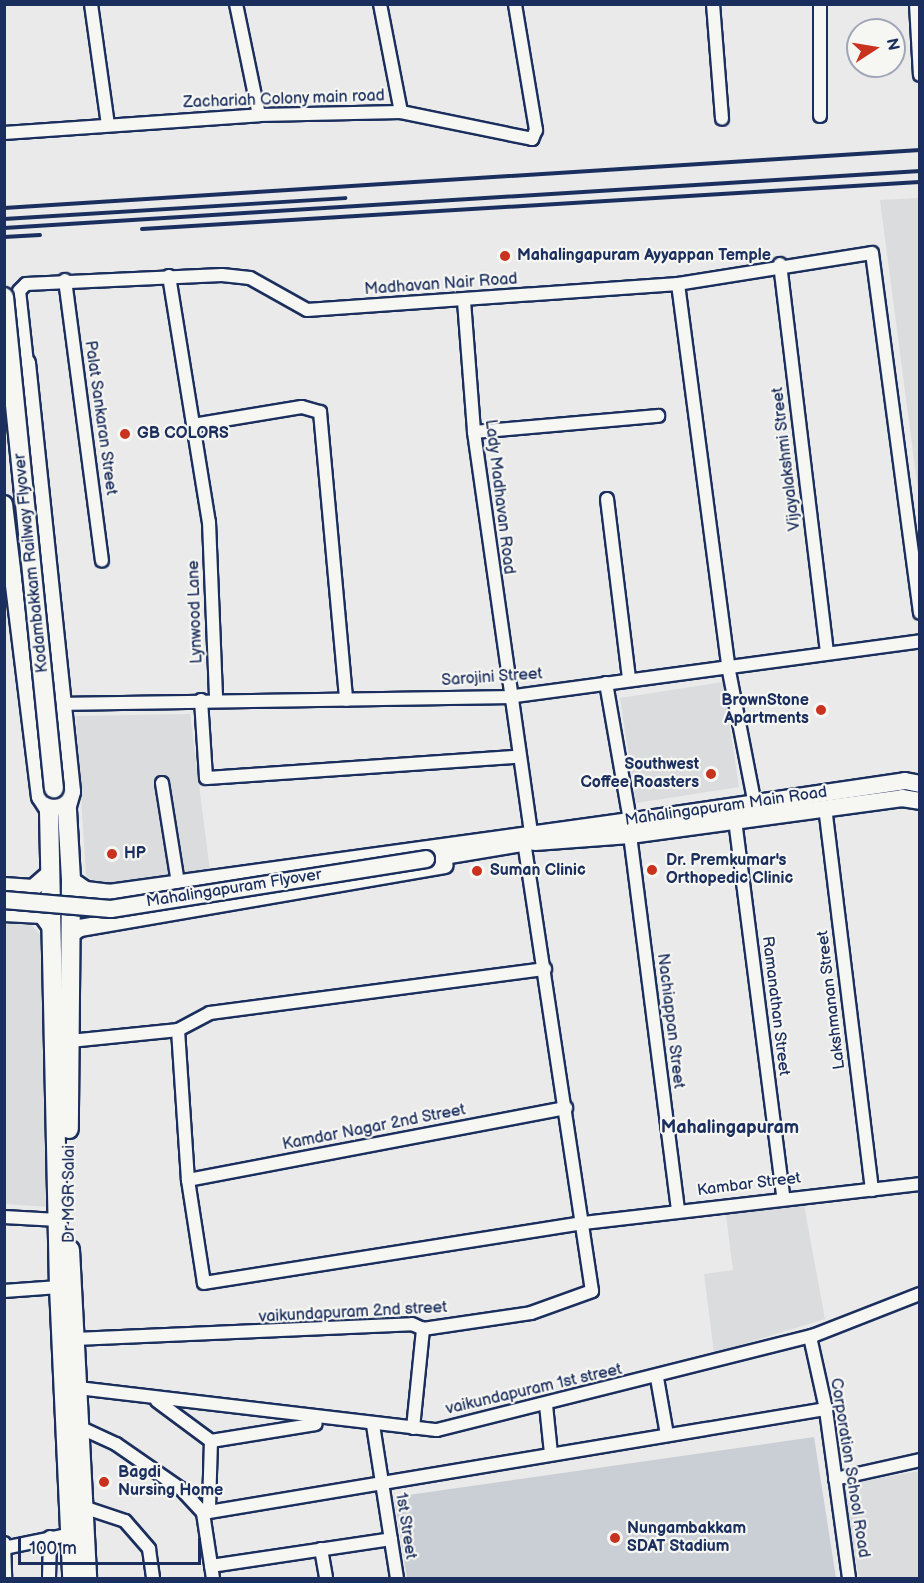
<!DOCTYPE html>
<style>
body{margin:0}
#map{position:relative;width:924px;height:1583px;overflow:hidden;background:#e9eae9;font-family:"Balsamiq Sans",sans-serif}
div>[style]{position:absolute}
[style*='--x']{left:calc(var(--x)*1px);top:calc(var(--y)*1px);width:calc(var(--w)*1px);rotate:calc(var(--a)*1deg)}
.built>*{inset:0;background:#dadcde}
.green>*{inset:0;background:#caced5}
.roads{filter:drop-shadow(2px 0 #1b2f5e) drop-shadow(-2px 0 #1b2f5e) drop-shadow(0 2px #1b2f5e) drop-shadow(0 -2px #1b2f5e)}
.street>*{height:12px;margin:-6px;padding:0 6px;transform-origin:6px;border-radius:6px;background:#f6f6f2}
.secondary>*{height:16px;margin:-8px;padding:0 8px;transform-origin:8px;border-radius:8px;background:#f6f6f2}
.primary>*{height:18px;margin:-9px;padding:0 9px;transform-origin:9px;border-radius:9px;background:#f6f6f2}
.rail>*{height:4px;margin:-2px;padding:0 2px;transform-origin:2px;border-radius:2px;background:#1b2f5e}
.bridges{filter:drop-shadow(2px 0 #1b2f5e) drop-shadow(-2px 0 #1b2f5e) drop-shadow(0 2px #1b2f5e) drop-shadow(0 -2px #1b2f5e)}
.secondary-bridge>*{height:16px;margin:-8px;padding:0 8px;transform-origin:8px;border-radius:8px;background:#f6f6f2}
.primary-bridge>*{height:18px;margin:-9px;padding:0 9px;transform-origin:9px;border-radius:9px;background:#f6f6f2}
.dots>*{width:16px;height:16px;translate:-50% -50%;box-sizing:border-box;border:3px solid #f6f6f2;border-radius:50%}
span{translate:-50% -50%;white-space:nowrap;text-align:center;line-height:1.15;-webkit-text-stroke:4.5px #f6f6f2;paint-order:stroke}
.street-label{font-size:16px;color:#1b2f5e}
.poi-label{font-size:16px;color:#1b2f5e;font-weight:700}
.left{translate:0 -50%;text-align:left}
.right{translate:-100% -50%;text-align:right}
.neighbourhood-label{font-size:18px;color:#1b2f5e;font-weight:700}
.frame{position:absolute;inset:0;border:6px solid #1b2f5e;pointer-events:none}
.north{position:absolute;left:846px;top:18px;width:60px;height:60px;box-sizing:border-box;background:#f6f6f2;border:2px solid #9ea6b7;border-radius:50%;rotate:78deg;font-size:16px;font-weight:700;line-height:24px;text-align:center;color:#1b2f5e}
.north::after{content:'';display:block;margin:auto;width:21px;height:27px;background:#c8321e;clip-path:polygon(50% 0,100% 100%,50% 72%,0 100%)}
.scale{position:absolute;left:18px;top:1538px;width:183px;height:27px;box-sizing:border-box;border:3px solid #1b2f5e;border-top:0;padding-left:8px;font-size:18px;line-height:21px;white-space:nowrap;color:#1b2f5e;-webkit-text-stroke:4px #f6f6f2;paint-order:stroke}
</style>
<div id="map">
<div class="built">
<div style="clip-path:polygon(919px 198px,920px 198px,919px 498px,880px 200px)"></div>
<div style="clip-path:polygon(723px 682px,739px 787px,636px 803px,620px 698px)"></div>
<div style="clip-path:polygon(190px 714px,210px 871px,97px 885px,86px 875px,76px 716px)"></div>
<div style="clip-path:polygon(4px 921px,29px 923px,41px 935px,49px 1207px,5px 1204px)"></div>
<div style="clip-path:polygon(804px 1205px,825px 1319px,714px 1353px,704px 1274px,733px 1270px,726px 1215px)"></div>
<div style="clip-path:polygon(919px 1471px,919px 1578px,859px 1578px,842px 1485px)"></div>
</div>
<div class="green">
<div style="clip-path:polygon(814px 1437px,836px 1578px,407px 1578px,394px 1497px)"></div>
</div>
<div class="roads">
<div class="street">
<div style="--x:91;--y:4;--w:122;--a:82"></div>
<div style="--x:236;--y:4;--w:113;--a:78.3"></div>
<div style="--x:380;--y:4;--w:110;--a:79"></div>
<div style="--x:713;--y:4;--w:115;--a:85.5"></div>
<div style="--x:916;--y:4;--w:71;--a:86.8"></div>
<div style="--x:820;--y:116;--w:112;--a:-90"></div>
<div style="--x:4;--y:133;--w:256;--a:-4"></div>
<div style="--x:259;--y:115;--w:142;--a:-1.2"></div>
<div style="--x:401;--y:112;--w:134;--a:11.6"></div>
<div style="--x:532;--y:139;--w:10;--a:-66"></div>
<div style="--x:536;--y:130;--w:128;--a:-99.5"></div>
<div style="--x:780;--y:264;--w:389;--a:83.1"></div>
<div style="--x:169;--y:276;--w:249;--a:80.8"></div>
<div style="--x:209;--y:522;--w:178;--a:87.7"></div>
<div style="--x:65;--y:280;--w:283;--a:82.5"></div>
<div style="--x:678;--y:284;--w:385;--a:82.5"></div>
<div style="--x:728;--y:666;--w:147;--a:79"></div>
<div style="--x:464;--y:301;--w:131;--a:85.6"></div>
<div style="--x:474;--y:432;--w:404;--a:81.9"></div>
<div style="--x:27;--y:363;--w:72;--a:-96.3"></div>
<div style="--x:19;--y:291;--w:10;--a:-45"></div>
<div style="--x:26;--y:284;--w:196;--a:-2.6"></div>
<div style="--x:222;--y:275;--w:28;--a:6"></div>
<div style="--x:250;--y:278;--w:65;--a:29.3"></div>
<div style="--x:307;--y:310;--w:372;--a:-4"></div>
<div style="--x:678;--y:284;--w:196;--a:-9.1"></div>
<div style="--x:872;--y:253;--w:363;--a:82.4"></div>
<div style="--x:193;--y:425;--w:110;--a:-9.4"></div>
<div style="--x:302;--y:407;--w:19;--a:16"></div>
<div style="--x:320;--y:412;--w:289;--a:84.8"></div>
<div style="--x:474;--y:432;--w:185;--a:-5"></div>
<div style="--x:607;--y:499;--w:181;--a:83"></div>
<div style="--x:606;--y:683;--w:140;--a:80.1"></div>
<div style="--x:201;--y:700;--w:78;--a:86.3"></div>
<div style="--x:206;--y:778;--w:313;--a:-3.9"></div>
<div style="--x:62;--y:704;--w:446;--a:-0.9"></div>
<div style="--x:508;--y:697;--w:416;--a:-7.7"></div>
<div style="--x:162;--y:783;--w:101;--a:80.9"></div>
<div style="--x:825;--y:807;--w:386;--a:83"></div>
<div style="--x:735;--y:820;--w:380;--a:82.7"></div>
<div style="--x:630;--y:835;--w:379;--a:82.7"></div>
<div style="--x:178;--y:1030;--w:150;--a:86.2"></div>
<div style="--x:188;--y:1180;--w:104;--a:81.2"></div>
<div style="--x:204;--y:1283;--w:384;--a:-9"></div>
<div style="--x:583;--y:1223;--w:339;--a:-6.6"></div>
<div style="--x:70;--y:1041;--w:109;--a:-5.8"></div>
<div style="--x:178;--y:1030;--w:36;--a:-28"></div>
<div style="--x:210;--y:1013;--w:338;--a:-7.5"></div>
<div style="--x:188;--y:1180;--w:385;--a:-10.8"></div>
<div style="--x:4;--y:1217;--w:54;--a:3.2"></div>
<div style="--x:4;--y:1291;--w:55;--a:-4.2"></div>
<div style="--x:75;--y:1339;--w:337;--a:-2.5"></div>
<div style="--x:412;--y:1324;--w:12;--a:24"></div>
<div style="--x:423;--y:1329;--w:109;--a:-8.4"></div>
<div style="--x:531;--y:1313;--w:65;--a:-19.8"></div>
<div style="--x:592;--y:1291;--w:452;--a:-98.6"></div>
<div style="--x:657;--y:1378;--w:58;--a:80"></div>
<div style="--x:78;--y:1388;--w:361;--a:6.7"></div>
<div style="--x:437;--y:1430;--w:389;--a:-14.1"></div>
<div style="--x:157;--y:1401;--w:67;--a:36.5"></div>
<div style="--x:211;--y:1441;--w:106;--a:-9.2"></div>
<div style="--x:546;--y:1405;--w:48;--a:84.1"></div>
<div style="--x:373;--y:1425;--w:155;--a:81.1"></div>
<div style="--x:79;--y:1427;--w:41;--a:24.7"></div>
<div style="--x:116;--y:1444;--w:79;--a:34.7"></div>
<div style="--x:181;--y:1489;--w:33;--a:47"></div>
<div style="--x:203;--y:1513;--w:66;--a:81.3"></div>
<div style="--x:413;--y:1428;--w:100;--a:-84.2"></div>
<div style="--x:835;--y:1479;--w:87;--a:-12.6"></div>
<div style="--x:83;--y:1507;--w:44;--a:18.4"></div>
<div style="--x:125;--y:1521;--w:37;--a:49"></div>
<div style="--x:149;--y:1549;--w:29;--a:82"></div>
<div style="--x:209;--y:1508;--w:67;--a:-88.3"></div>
<div style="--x:203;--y:1513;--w:632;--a:-9.48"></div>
<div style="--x:4;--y:1543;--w:35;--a:88"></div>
<div style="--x:4;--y:1548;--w:75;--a:-11.6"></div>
<div style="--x:321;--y:1549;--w:29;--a:80"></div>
<div style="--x:211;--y:1566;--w:182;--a:-8.5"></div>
<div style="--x:49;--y:1578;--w:41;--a:-88.6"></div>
<div style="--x:849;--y:1578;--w:171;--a:-97.8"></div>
<div style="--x:826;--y:1409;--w:74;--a:-102.5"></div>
<div style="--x:810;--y:1337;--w:118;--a:-21.4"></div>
</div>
<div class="secondary">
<div style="--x:4;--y:366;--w:23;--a:-7"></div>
<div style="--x:27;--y:363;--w:431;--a:84"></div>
<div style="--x:72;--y:792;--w:19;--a:106"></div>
<div style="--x:4;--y:504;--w:295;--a:83"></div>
<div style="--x:40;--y:797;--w:17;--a:57"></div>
<div style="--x:621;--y:823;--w:287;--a:-8.4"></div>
<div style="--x:905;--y:781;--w:15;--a:11"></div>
<div style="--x:535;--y:842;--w:95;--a:-4.2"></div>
<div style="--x:630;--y:835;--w:275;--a:-7.7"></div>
<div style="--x:902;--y:798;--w:18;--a:9"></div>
<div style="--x:426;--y:859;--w:122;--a:-9.5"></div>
<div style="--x:71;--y:880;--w:18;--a:34"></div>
<div style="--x:86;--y:890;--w:23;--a:7"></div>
<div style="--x:109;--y:893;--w:526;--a:-7.87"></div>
<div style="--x:4;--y:886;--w:29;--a:4"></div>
<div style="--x:33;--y:888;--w:23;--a:-41"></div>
<div style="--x:4;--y:913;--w:38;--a:3"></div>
<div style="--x:42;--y:915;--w:17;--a:54"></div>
<div style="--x:71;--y:934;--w:11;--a:-34"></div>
<div style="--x:80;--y:928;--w:370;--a:-9.8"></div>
</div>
<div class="primary">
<div style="--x:54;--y:788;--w:24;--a:102"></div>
<div style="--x:49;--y:811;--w:476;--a:88.8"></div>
<div style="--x:59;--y:1287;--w:291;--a:87.4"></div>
<div style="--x:54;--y:793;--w:21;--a:53"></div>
<div style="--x:67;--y:810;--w:70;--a:86.7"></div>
<div style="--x:71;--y:880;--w:249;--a:90.5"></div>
<div style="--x:70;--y:1250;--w:328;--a:87"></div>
</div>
</div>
<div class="rail">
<div style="--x:4;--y:208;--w:918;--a:-3.62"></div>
<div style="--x:4;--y:219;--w:342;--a:-3.5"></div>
<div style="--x:4;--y:228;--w:918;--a:-3.56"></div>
<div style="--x:142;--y:229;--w:779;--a:-3.46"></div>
<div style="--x:4;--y:237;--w:36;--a:-3"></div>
</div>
<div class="bridges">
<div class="secondary-bridge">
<div style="--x:4;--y:900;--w:107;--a:4.8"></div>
<div style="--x:111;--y:909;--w:319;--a:-9"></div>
</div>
<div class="primary-bridge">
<div style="--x:4;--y:297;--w:494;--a:84.2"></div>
</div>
</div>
<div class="dots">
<div style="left:505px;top:256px;background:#c8321e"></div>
<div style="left:125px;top:434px;background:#c8321e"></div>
<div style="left:821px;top:710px;background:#c8321e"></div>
<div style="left:711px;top:774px;background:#c8321e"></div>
<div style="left:112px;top:854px;background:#c8321e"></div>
<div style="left:652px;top:870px;background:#c8321e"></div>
<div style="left:477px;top:871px;background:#c8321e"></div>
<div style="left:104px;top:1482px;background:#c8321e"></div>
<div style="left:615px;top:1538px;background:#c8321e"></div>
</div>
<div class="street-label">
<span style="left:284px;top:100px;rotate:-2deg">Zachariah Colony main road</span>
<span style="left:441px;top:285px;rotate:-4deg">Madhavan Nair Road</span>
<span style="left:100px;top:418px;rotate:82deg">Palat Sankaran Street</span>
<span style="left:787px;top:459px;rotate:-97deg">Vijayalakshmi Street</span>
<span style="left:499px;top:497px;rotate:83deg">Lady Madhavan Road</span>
<span style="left:32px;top:563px;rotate:-96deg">Kodambakkam Railway Flyover</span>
<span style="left:196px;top:612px;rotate:-92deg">Lynwood Lane</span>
<span style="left:492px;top:678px;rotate:-4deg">Sarojini Street</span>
<span style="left:726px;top:807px;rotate:-8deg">Mahalingapuram Main Road</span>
<span style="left:234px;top:889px;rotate:-9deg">Mahalingapuram Flyover</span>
<span style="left:832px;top:1000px;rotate:-97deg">Lakshmanan Street</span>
<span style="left:775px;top:1006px;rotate:83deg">Ramanathan Street</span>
<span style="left:670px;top:1021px;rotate:83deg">Nachiappan Street</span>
<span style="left:374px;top:1128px;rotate:-11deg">Kamdar Nagar 2nd Street</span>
<span style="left:749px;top:1185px;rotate:-7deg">Kambar Street</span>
<span style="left:70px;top:1194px;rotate:-90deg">Dr MGR Salai</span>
<span style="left:353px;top:1313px;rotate:-3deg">vaikundapuram 2nd street</span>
<span style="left:534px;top:1390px;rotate:-13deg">vaikundapuram 1st street</span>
<span style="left:849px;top:1468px;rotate:81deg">Corporation School Road</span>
<span style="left:405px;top:1526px;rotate:81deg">1st Street</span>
</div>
<div class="poi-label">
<span class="left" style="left:517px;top:256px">Mahalingapuram Ayyappan Temple</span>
<span class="left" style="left:137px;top:434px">GB COLORS</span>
<span class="right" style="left:809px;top:710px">BrownStone<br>Apartments</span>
<span class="right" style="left:699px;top:774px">Southwest<br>Coffee Roasters</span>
<span class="left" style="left:124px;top:854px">HP</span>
<span class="left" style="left:666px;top:870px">Dr. Premkumar's<br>Orthopedic Clinic</span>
<span class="left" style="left:490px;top:871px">Suman Clinic</span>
<span class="left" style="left:118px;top:1482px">Bagdi<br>Nursing Home</span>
<span class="left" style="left:627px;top:1538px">Nungambakkam<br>SDAT Stadium</span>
</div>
<div class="neighbourhood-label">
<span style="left:730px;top:1128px">Mahalingapuram</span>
</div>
<div class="frame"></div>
<div class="north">N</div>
<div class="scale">100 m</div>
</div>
